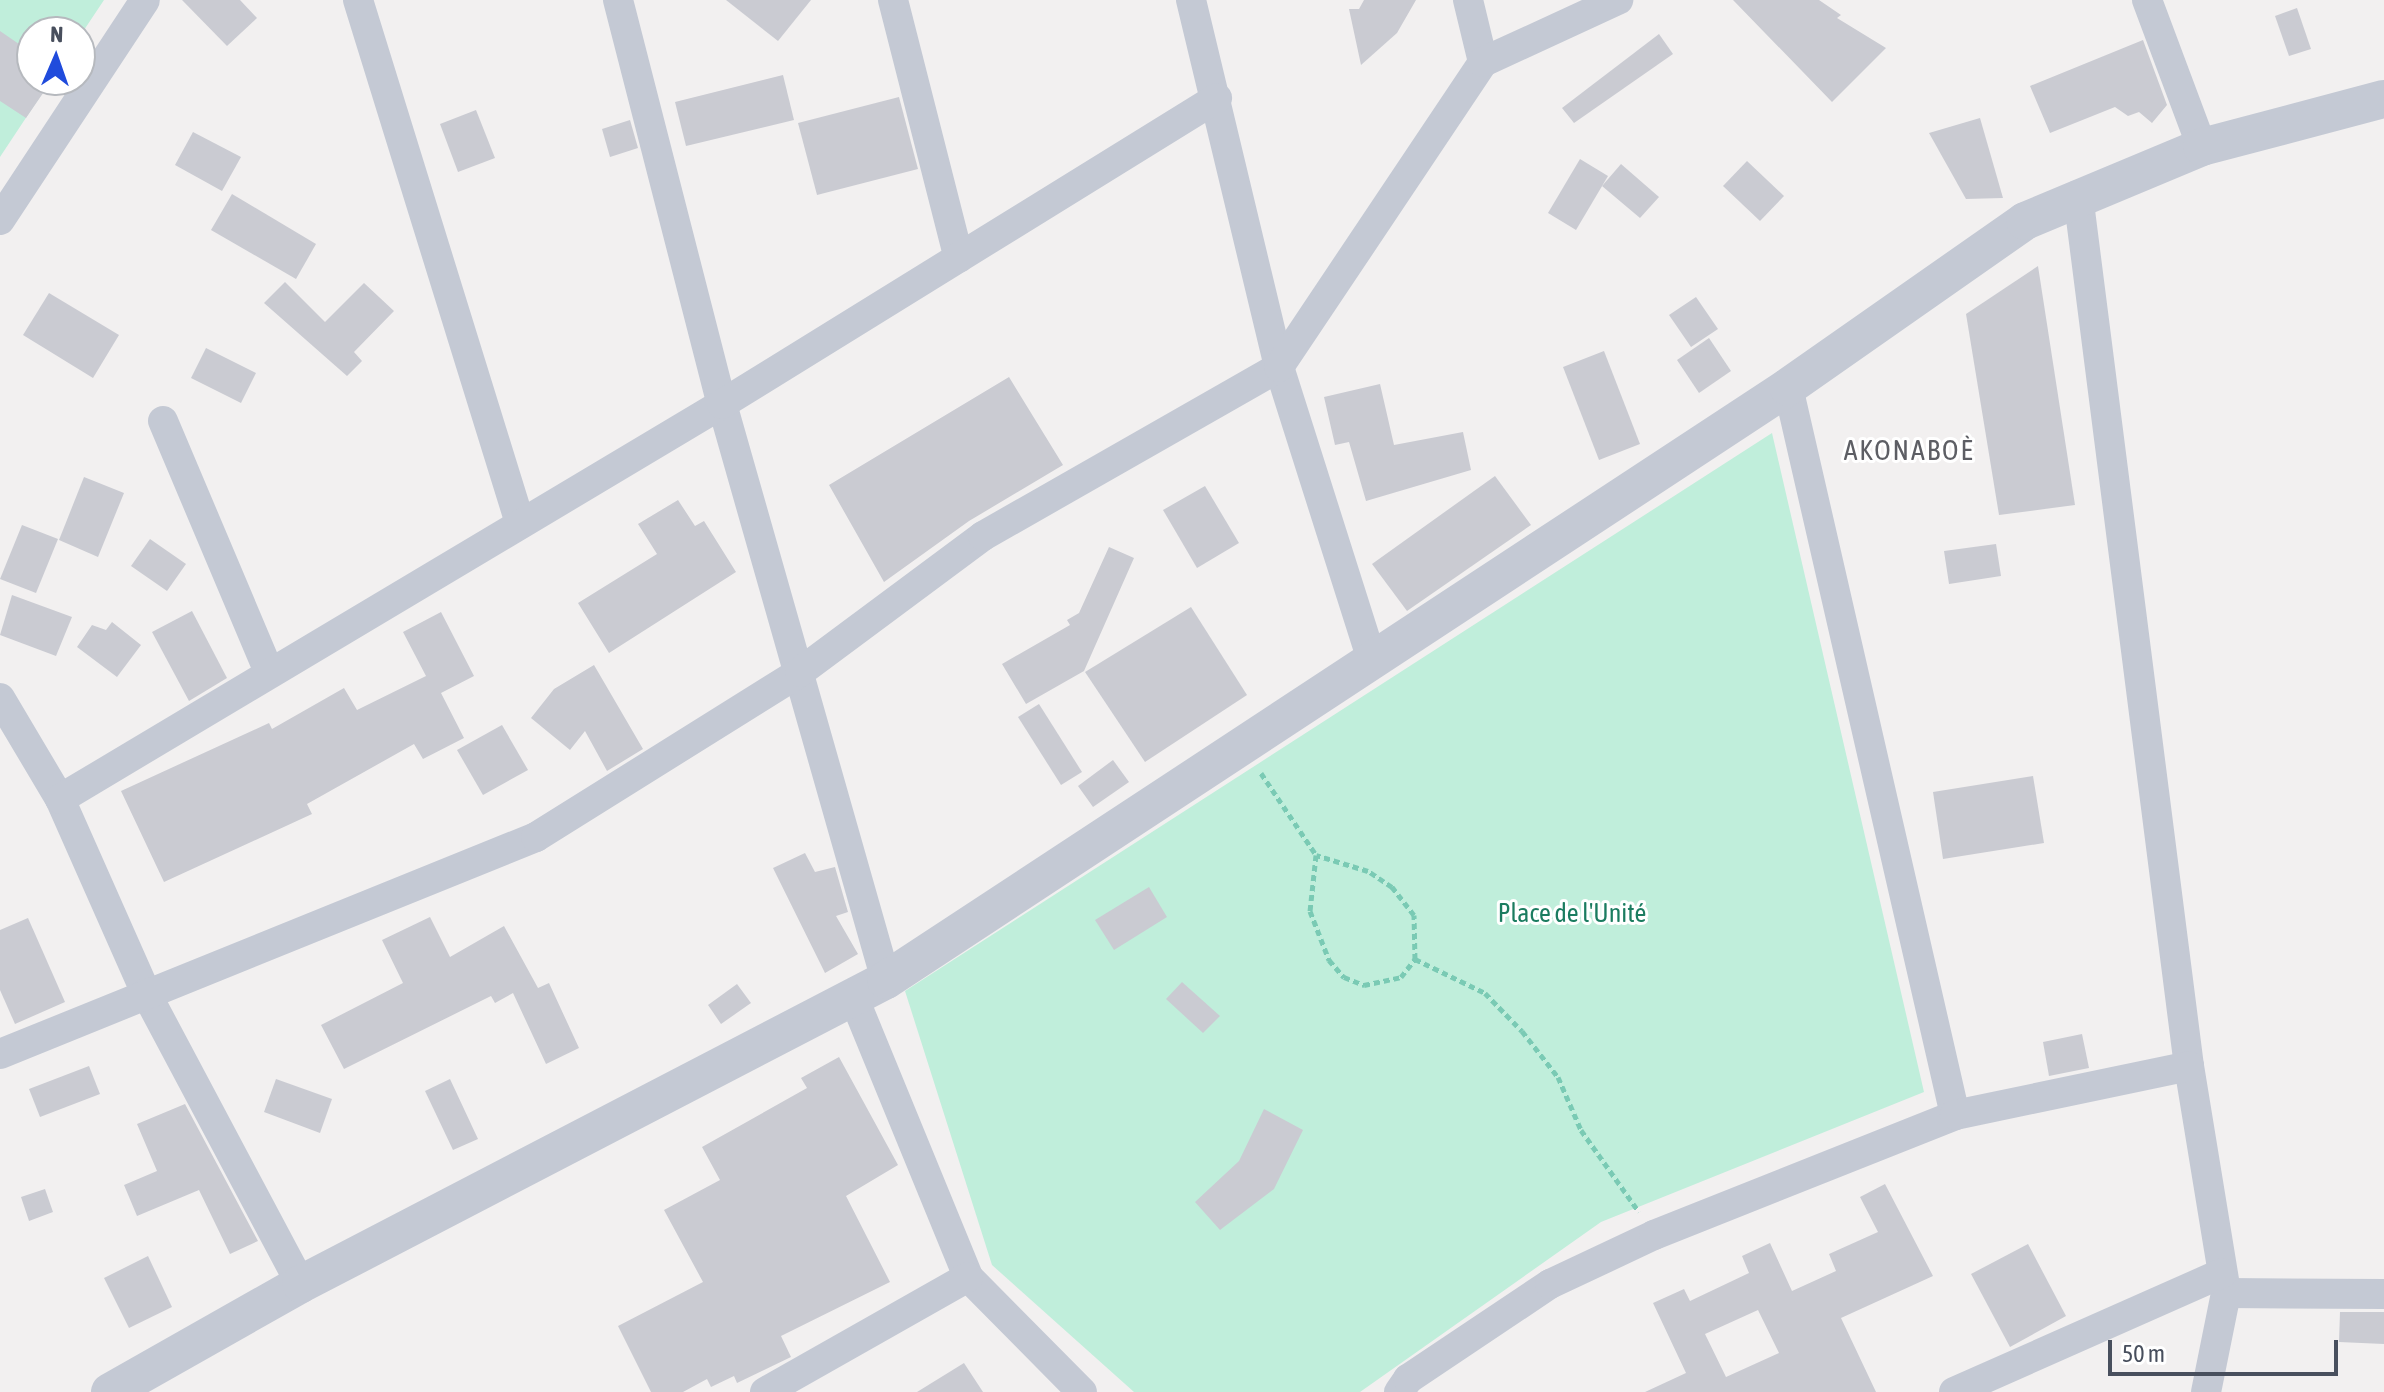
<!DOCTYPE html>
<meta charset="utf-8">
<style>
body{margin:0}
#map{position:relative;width:2384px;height:1392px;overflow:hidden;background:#f2f0f0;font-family:"Asap Condensed",sans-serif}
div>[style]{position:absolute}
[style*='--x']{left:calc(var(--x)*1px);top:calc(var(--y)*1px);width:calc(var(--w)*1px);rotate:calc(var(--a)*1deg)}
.green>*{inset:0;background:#c0eedb}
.building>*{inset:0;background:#cacbd2}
.path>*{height:5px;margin-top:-2.5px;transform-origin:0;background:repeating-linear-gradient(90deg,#7acab4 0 6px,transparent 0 10px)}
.minor>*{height:30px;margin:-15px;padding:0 15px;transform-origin:15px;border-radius:15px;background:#c4c9d4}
.tertiary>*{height:38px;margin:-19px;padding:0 19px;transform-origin:19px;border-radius:19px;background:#c4c9d4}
span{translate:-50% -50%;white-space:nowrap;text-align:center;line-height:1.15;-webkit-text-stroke:6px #fff;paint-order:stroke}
.park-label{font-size:26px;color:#1b7c60}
.neighbourhood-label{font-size:28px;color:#5d5e64;letter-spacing:2px}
.north{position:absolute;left:16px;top:16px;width:80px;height:80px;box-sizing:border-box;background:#fff;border:2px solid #b6b9be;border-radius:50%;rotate:2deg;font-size:22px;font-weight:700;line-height:32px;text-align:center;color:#484f5d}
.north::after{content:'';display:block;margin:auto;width:28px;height:36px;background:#204bdc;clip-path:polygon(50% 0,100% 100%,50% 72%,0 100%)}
.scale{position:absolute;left:2108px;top:1340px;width:230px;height:36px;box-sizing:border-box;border:4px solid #484f5d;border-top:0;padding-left:10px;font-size:24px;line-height:28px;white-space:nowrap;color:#484f5d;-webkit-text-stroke:6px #fff;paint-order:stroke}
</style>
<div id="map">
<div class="green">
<div style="clip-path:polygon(0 0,104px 0,80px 36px,32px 32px,32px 80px,51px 80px,0 157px)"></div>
<div style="clip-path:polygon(1772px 433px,1924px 1092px,1601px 1222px,1360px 1392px,1134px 1392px,992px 1265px,905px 991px)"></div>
</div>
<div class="building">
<div style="clip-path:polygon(182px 0,240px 0,257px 18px,227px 46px)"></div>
<div style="clip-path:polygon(726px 0,811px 0,778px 41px)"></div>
<div style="clip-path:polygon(1364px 0,1416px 0,1397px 33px,1361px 65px,1349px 9px,1359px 9px)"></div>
<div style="clip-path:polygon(1733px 0,1819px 0,1841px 15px,1837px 18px,1886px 48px,1832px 102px)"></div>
<div style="clip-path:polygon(2297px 8px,2311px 49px,2289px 56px,2275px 16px)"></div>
<div style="clip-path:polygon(0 31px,32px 53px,32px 80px,52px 80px,26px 118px,0 101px)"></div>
<div style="clip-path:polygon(1659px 34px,1673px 54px,1574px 123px,1562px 108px)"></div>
<div style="clip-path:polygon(2143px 40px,2167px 105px,2152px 123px,2139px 112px,2128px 116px,2115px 107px,2050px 133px,2030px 86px)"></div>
<div style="clip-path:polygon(783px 75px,794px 120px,686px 146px,675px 102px)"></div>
<div style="clip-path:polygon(899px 97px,918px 169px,817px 195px,798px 123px)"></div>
<div style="clip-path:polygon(476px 110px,495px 158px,458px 172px,440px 124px)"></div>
<div style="clip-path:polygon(1980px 118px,2003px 198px,1966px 199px,1929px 133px)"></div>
<div style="clip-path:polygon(630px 120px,638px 148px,610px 157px,602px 129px)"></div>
<div style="clip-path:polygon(193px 132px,241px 157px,222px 191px,175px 165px)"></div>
<div style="clip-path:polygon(1580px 159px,1608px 176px,1576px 230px,1548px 213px)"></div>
<div style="clip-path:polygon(1747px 161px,1784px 196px,1760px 221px,1723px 186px)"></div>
<div style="clip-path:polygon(1621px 164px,1659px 197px,1640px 218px,1602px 186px)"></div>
<div style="clip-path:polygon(232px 194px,316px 244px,296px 279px,211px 230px)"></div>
<div style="clip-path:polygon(2038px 266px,2075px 505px,1999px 515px,1966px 314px)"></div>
<div style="clip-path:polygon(285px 282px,325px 322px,364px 283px,394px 311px,354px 352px,362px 361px,347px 376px,264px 303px)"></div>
<div style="clip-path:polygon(49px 293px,119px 335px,93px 378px,23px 335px)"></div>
<div style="clip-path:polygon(1696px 297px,1718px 329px,1691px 347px,1669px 315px)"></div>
<div style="clip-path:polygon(1709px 338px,1731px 371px,1699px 393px,1677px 360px)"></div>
<div style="clip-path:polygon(206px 348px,256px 373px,241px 403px,191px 378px)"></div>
<div style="clip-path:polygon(1604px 351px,1640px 444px,1599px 460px,1563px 367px)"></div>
<div style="clip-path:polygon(1009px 377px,1063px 465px,969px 521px,884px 582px,829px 485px)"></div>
<div style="clip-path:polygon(1380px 384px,1394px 445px,1463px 432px,1471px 470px,1366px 501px,1349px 442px,1335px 445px,1324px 397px)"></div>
<div style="clip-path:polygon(1495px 476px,1531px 525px,1407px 611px,1372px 564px)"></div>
<div style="clip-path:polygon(84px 477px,124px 493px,98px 557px,59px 540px)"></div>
<div style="clip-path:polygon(1205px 486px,1239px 543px,1197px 568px,1163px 510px)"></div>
<div style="clip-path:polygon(678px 500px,695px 526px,704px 521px,736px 572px,609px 653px,578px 603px,657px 554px,638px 524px)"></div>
<div style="clip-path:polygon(22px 525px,58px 539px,36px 593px,0 579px)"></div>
<div style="clip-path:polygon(150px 539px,186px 564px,167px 591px,131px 566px)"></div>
<div style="clip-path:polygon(1996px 544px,2001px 576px,1949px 584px,1944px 551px)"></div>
<div style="clip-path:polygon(1109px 547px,1134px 558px,1084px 671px,1026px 704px,1002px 664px,1070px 625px,1067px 620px,1079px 613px)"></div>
<div style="clip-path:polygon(12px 595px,72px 617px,56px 656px,0 635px)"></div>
<div style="clip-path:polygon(1191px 607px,1247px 695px,1145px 762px,1085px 672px)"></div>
<div style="clip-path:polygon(192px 611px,227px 678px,189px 701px,152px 632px)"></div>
<div style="clip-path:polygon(441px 612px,474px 676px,441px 693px,464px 738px,423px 759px,414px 744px,307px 804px,312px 814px,164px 882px,121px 791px,269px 723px,272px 729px,344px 688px,357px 710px,426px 676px,403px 632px)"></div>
<div style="clip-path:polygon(112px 622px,141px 645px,117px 677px,77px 647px,92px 625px,106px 630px)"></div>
<div style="clip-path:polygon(594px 665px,643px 749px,607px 771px,585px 731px,570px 750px,531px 718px,554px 689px)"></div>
<div style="clip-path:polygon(1039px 704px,1082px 772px,1061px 785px,1018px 717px)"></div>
<div style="clip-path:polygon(502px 725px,528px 770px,483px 795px,457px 750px)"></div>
<div style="clip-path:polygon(1113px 760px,1129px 782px,1093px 807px,1078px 786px)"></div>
<div style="clip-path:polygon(2033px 776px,2044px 843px,1943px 859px,1933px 792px)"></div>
<div style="clip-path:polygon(805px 853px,815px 872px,835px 867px,848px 912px,836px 916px,858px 954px,825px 973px,773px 868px)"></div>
<div style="clip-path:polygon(1149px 887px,1167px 917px,1114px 950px,1095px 920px)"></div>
<div style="clip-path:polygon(430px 917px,450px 957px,504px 926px,538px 988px,549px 983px,579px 1048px,546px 1064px,513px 993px,495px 1003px,491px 996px,344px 1069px,321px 1025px,403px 983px,382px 940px)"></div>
<div style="clip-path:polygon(28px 918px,65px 1002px,15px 1024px,0 990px,0 930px)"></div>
<div style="clip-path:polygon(1182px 982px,1220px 1016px,1203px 1033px,1166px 999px)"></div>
<div style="clip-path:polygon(737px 984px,751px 1003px,721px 1024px,708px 1005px)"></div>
<div style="clip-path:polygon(2082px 1034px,2089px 1068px,2049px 1076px,2043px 1042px)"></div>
<div style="clip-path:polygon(839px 1057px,898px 1165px,846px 1196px,890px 1282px,781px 1336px,791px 1357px,737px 1383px,734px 1376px,711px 1387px,707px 1379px,683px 1392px,651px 1392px,618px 1326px,703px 1282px,664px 1210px,720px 1180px,702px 1147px,807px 1088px,801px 1078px)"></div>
<div style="clip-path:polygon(89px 1066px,100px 1094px,40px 1117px,29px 1089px)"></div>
<div style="clip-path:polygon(276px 1079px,332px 1099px,320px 1133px,264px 1112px)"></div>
<div style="clip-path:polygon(450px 1079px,478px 1139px,453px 1150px,425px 1091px)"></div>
<div style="clip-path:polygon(185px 1104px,258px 1241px,230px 1254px,199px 1190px,137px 1216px,124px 1185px,157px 1171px,137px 1124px)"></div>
<div style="clip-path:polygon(1264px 1109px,1303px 1130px,1274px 1189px,1220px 1230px,1195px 1202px,1239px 1161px)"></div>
<div style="clip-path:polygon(evenodd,1885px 1184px,1933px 1276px,1841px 1318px,1876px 1392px,1645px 1392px,1686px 1373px,1653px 1303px,1684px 1289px,1690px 1301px,1749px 1273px,1742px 1256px,1770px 1243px,1792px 1291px,1836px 1271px,1829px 1254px,1878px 1232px,1860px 1197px,1885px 1184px,1758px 1310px,1779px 1353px,1726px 1377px,1705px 1334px,1758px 1310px)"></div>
<div style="clip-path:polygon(45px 1189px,53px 1212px,29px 1221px,21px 1197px)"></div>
<div style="clip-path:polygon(2028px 1244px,2066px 1316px,2010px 1347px,1971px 1274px)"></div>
<div style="clip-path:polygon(148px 1256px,172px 1307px,129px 1328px,104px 1278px)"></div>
<div style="clip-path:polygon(2340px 1312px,2384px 1312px,2384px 1344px,2339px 1342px)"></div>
<div style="clip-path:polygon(964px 1363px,983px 1392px,917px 1392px)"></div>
</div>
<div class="path">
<div style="--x:1261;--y:773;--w:99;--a:56.1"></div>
<div style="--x:1316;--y:855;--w:56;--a:96.1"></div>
<div style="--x:1310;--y:911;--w:53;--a:68.8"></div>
<div style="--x:1329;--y:960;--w:23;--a:49"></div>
<div style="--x:1344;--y:977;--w:22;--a:22"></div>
<div style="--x:1364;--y:985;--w:38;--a:-12"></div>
<div style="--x:1401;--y:977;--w:23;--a:-52"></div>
<div style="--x:1415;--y:959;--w:44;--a:-91.3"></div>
<div style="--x:1414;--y:915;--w:36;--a:-128"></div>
<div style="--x:1392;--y:887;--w:29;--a:-146"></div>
<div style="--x:1368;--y:871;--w:54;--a:-162.9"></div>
<div style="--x:1415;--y:959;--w:78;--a:25.9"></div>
<div style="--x:1485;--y:993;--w:53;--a:45.8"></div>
<div style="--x:1522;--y:1031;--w:58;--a:52"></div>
<div style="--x:1558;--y:1077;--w:58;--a:66.5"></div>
<div style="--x:1581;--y:1130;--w:100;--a:54.7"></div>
</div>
<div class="minor">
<div style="--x:358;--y:0;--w:548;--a:72.79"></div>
<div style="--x:618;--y:0;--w:417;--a:75.6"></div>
<div style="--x:722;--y:404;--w:599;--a:74.11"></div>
<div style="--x:893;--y:0;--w:266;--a:75.7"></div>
<div style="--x:1191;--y:0;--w:377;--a:76.5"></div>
<div style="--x:1279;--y:367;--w:308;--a:72.4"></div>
<div style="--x:1468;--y:0;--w:64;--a:76.4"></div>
<div style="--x:2147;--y:0;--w:157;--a:69.5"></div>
<div style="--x:2078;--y:195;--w:878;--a:82.74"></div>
<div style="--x:2189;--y:1066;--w:230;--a:80.7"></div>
<div style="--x:2226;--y:1293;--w:101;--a:101.4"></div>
<div style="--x:0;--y:220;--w:263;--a:-56.6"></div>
<div style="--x:1788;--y:387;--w:747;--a:77.08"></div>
<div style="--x:163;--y:421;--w:272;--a:67.1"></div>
<div style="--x:0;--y:698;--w:117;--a:59.3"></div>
<div style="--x:60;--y:799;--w:212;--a:66.1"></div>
<div style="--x:146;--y:993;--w:330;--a:62"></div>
<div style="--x:60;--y:799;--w:771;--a:-30.82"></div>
<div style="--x:722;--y:404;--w:582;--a:-31.72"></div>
<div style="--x:853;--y:996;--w:304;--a:67.7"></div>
<div style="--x:968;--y:1277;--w:162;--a:45.3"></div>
<div style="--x:0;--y:1054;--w:578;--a:-22.04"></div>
<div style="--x:536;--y:837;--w:311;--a:-32"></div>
<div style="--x:800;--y:672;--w:228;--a:-36.6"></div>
<div style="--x:983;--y:536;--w:341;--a:-29.7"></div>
<div style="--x:1279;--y:367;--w:367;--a:-56.2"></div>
<div style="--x:1483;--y:62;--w:149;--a:-24.7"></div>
<div style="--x:2226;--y:1293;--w:158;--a:0.4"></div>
<div style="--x:765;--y:1392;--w:233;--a:-29.5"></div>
<div style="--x:1399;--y:1392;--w:16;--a:-55"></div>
<div style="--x:1408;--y:1379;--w:171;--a:-33.8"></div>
<div style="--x:1550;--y:1284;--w:115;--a:-25.2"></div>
<div style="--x:1654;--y:1235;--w:324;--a:-21.7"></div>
<div style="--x:1955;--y:1115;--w:239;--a:-11.8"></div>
<div style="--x:1954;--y:1392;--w:293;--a:-23.9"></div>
</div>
<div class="tertiary">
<div style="--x:110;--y:1392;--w:219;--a:-29.5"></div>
<div style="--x:301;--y:1284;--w:659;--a:-27.46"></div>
<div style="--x:886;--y:980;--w:1079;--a:-33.32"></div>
<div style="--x:1788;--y:387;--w:289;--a:-35"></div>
<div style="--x:2025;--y:221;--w:192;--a:-22.7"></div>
<div style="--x:2202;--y:147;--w:188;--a:-14.8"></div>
</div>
<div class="park-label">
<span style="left:1572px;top:914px">Place de l'Unité</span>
</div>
<div class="neighbourhood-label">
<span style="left:1909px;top:450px">AKONABOÈ</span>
</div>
<div class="north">N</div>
<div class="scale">50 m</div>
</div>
